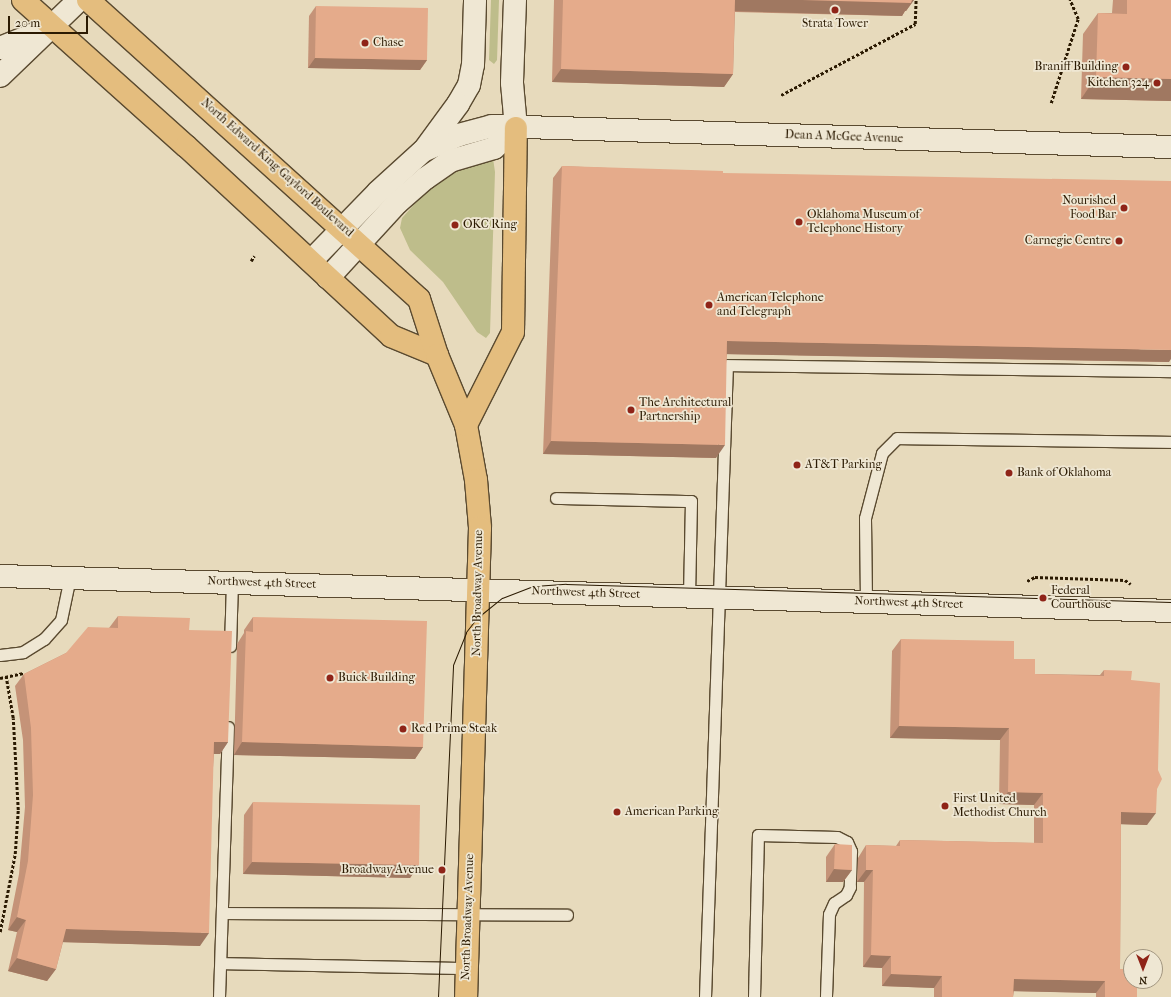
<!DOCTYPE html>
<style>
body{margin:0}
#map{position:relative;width:1171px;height:997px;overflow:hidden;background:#e7dabc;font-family:"IM FELL French Canon",serif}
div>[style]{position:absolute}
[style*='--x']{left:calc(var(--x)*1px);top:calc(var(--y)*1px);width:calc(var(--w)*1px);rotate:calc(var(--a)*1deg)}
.green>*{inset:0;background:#bebd8b}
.path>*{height:2.5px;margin-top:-1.25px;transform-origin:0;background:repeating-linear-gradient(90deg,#2b1a02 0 3px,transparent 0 5px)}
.roads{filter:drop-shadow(1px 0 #5a4a30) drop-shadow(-1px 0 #5a4a30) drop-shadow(0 1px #5a4a30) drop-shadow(0 -1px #5a4a30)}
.lane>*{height:11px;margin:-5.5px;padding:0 5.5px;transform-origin:5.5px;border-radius:5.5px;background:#efe7d3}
.secondary>*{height:22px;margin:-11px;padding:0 11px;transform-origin:11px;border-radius:11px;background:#efe7d3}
.primary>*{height:22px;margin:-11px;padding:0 11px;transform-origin:11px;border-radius:11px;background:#e4bd7e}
.tram>*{height:1px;margin:-0.5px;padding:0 0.5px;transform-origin:0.5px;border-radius:0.5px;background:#2b1a02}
.wall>*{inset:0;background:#c59378}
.shaded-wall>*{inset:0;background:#a07861}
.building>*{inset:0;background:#e5ab8b}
.dots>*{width:11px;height:11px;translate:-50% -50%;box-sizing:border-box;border:2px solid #efe7d3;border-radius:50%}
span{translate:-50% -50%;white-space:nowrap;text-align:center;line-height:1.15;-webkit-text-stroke:3.5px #efe7d3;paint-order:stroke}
.poi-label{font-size:12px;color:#2b1a02}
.left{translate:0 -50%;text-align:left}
.right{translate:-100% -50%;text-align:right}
.street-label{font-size:12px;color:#2b1a02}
.north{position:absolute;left:1123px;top:949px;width:40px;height:40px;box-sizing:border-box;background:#efe7d3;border:1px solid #a1957f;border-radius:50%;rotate:180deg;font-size:11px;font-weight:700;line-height:16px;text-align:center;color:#2b1a02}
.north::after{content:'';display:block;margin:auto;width:14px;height:18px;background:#8f2418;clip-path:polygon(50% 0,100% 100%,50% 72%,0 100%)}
.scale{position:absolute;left:8px;top:16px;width:80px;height:18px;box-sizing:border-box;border:2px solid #2b1a02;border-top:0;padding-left:5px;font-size:12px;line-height:14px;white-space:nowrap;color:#2b1a02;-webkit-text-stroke:3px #efe7d3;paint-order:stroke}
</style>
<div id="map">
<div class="green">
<div style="clip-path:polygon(491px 0,499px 0,497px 60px,494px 64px,489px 60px)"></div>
<div style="clip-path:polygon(493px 158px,495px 172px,490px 333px,486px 338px,477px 332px,443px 282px,410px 250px,400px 228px,402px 218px,428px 189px,459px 168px)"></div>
</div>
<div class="path">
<div style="--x:781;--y:95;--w:152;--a:-27.9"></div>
<div style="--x:915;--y:24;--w:24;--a:-88"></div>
<div style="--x:1051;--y:103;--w:88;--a:-72.2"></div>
<div style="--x:1078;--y:19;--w:21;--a:-113"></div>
<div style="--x:251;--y:261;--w:6;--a:-59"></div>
<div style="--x:1027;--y:581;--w:9;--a:-27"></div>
<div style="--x:1035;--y:577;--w:90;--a:1.9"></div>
<div style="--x:1125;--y:580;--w:7;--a:34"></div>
<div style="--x:0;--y:678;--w:24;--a:-12"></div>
<div style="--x:0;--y:932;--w:79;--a:-79.1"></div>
<div style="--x:15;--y:854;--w:44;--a:-86.1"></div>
<div style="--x:18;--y:810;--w:92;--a:-93.1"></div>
<div style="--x:13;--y:718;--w:42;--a:-99.7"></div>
</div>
<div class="roads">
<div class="lane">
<div style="--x:556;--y:498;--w:135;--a:1.3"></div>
<div style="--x:691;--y:501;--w:95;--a:91.2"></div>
<div style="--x:866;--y:601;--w:83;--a:-90.7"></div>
<div style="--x:865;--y:518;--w:67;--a:-75.3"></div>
<div style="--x:882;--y:453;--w:21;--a:-45"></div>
<div style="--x:897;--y:438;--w:274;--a:0.8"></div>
<div style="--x:230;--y:646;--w:63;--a:-88.2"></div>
<div style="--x:0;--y:655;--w:23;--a:-7"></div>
<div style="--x:23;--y:652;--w:25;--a:-32"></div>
<div style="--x:44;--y:639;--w:25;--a:-48"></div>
<div style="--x:61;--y:620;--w:44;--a:-78.2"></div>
<div style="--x:223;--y:913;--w:344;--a:0.3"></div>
<div style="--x:221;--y:963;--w:246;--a:1.2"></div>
<div style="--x:219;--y:997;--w:270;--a:-88.1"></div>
<div style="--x:705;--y:997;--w:632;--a:-88.01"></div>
<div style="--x:727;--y:365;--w:444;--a:0.8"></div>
<div style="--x:754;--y:997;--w:162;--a:-88.6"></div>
<div style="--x:758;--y:835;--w:79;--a:1.5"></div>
<div style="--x:837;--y:837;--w:11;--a:27"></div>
<div style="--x:847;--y:842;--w:10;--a:66"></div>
<div style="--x:851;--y:851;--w:36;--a:92"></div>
<div style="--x:850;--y:887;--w:9;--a:117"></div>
<div style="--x:846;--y:895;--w:14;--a:146"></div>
<div style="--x:834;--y:903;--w:12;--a:114"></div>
<div style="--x:829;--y:914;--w:83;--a:92.1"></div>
</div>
<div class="secondary">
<div style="--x:515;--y:0;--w:83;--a:92.1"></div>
<div style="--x:512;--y:83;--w:45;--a:84.9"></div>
<div style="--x:0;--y:48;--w:42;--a:-22.3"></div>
<div style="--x:0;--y:76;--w:110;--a:-43.9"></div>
<div style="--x:425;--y:149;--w:56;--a:-53.7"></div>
<div style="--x:458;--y:104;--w:22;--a:-60"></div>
<div style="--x:469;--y:85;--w:20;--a:-79"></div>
<div style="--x:473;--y:65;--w:65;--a:-88.2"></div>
<div style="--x:311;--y:261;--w:96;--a:-45.8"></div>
<div style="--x:378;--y:192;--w:61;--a:-42.3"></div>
<div style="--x:423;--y:151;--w:39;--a:-24"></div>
<div style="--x:459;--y:135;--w:34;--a:-15"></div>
<div style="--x:492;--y:126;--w:679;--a:1.77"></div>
<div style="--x:328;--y:278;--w:102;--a:-47.4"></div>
<div style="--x:397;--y:203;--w:38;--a:-41"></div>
<div style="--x:426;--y:178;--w:29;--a:-35"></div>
<div style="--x:450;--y:161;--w:46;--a:-16.5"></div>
<div style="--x:494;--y:148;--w:30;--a:-42"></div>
<div style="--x:0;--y:576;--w:1172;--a:1.71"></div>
</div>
<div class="primary">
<div style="--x:23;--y:0;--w:219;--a:41.9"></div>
<div style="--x:186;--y:146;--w:280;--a:42.8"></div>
<div style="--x:391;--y:336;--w:50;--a:22.4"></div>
<div style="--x:88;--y:0;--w:446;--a:42.1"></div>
<div style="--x:419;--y:299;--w:59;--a:72.2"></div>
<div style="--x:437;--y:355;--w:76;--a:67.5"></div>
<div style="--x:466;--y:425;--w:56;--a:79.7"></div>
<div style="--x:476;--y:480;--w:48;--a:85.2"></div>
<div style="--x:480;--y:528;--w:469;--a:91.7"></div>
<div style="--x:466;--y:425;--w:104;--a:-63.2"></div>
<div style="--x:513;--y:332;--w:204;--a:-89.2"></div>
</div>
</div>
<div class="tram">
<div style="--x:438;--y:997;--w:332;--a:-87.4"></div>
<div style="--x:453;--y:665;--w:35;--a:-68"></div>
<div style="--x:466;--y:632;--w:18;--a:-52"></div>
<div style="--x:477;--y:618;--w:32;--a:-39"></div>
<div style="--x:502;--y:598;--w:34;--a:-21"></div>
<div style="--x:534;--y:586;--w:32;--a:-4"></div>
<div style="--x:566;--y:584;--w:605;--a:1.7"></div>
</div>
<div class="wall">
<div style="clip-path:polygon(554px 0,914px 0,906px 11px,905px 11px,902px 16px,735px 12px,733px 74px,724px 87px,552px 82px)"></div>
<div style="clip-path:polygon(1113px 0,1171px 0,1171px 101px,1081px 99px,1083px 34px,1098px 13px,1112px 13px)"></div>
<div style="clip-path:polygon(316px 6px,427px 60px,420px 70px,308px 68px,309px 16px)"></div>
<div style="clip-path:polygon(562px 166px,723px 173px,1169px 362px,727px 354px,716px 458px,543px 454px,553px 178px)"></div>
<div style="clip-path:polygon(118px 616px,189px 630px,228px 742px,220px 754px,214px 754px,200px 946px,63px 942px,56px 969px,47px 981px,8px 971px,17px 932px,8px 930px,19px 874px,25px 807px,23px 740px,15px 686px,24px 674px,66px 653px,109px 628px)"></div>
<div style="clip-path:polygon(253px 617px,423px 747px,415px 759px,234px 755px,237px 644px,244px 633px,244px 630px)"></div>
<div style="clip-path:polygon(901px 639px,1014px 659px,1035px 674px,1100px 675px,1104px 670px,1131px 680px,1157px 789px,1147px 825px,1121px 824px,1120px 969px,1137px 997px,1096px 997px,1096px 993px,1014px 991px,1013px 997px,934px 997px,934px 988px,882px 986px,882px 968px,863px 967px,864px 882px,857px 882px,858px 858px,866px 845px,896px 846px,900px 840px,1034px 843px,1034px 805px,999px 804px,1000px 740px,890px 738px,892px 651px)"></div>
<div style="clip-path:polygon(253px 802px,419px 865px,410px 878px,243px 874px,244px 815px)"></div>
<div style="clip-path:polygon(835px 844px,852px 870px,843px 882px,826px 882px,826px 857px)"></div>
</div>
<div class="shaded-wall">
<div style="clip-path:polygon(734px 0,914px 0,906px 11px,905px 11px,902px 16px,726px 11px)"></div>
<div style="clip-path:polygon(315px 58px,427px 60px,420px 70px,308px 68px)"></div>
<div style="clip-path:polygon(561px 69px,733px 74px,724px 87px,552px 82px)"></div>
<div style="clip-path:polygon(1096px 77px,1171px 79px,1171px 101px,1081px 99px)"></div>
<div style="clip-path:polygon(727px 341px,1171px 350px,1171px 359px,1169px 362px,719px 354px)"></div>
<div style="clip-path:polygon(551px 441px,725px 445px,716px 458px,543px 454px)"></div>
<div style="clip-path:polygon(899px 726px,1009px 728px,1000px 740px,890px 738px)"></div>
<div style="clip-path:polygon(214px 742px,228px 742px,220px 754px,206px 754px)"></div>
<div style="clip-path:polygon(242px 742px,423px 747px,415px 759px,234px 755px)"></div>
<div style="clip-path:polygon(1008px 792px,1043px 793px,1034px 805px,999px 804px)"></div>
<div style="clip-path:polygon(1121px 812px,1156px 813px,1147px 825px,1113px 824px)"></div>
<div style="clip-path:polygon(252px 862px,419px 865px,410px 878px,243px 874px)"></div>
<div style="clip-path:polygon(834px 869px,852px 870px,843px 882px,826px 882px)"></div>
<div style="clip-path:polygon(866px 870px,873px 870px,864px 882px,857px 882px)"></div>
<div style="clip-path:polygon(17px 917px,26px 920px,17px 932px,8px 930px)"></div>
<div style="clip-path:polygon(66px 929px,209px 933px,200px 946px,57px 942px)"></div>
<div style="clip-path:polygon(871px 955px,891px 956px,882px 968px,863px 967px)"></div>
<div style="clip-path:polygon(17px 958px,56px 969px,47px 981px,8px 971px)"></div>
<div style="clip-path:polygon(891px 974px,942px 976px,934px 988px,882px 986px)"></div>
<div style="clip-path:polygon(1014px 979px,1105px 981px,1096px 993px,1005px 991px)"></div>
</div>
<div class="building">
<div style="clip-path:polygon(563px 0,735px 0,733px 74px,561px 69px)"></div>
<div style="clip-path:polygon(802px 0,912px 0,911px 3px)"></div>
<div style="clip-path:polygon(1127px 0,1171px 0,1171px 79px,1096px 77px,1098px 13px,1127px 14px)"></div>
<div style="clip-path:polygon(316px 6px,428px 8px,427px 60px,315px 58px)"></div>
<div style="clip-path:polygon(562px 166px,723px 171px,723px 173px,1171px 181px,1171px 350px,727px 341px,725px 445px,551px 441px)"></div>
<div style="clip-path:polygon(118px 616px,190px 618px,189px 630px,232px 631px,228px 742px,214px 742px,209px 933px,66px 929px,56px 969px,17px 958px,26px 920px,17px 917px,28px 861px,33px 795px,31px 728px,24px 674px,66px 653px,88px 627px,118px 628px)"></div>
<div style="clip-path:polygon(253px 617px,427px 621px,423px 747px,242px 742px,246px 631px,253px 632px)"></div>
<div style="clip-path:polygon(901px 639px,1014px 641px,1014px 659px,1035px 659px,1035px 674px,1104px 676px,1104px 670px,1132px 671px,1131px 680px,1160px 683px,1158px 770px,1162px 779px,1157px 789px,1156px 813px,1121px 812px,1120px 969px,1131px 969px,1131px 981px,1137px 981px,1137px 997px,1105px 997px,1105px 981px,1014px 979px,1013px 997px,942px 997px,942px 976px,891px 974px,891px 956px,871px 955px,873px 870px,866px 870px,866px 845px,900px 846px,900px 840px,1043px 843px,1043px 793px,1008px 792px,1009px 728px,899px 726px)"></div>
<div style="clip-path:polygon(253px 802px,420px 805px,419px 865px,252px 862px)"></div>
<div style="clip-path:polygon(835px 844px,852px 845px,852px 870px,834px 869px)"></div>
</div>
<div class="dots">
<div style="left:835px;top:10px;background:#8f2418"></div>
<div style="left:365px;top:43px;background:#8f2418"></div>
<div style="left:1126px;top:67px;background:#8f2418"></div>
<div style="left:1157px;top:83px;background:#8f2418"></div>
<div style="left:1124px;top:208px;background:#8f2418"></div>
<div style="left:799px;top:222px;background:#8f2418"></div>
<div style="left:455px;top:225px;background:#8f2418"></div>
<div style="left:1119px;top:241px;background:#8f2418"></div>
<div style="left:709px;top:305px;background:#8f2418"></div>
<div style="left:631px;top:410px;background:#8f2418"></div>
<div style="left:797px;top:465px;background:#8f2418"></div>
<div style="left:1009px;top:473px;background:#8f2418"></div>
<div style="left:1043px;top:598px;background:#8f2418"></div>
<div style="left:330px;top:678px;background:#8f2418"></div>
<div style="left:403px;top:729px;background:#8f2418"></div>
<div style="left:945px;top:806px;background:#8f2418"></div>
<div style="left:617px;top:812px;background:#8f2418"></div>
<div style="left:442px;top:870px;background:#8f2418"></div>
</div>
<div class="poi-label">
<span style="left:835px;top:24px">Strata Tower</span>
<span class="left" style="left:373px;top:43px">Chase</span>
<span class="right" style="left:1118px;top:67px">Braniff Building</span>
<span class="right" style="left:1149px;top:83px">Kitchen 324</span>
<span class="right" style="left:1116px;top:208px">Nourished<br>Food Bar</span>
<span class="left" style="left:807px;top:222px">Oklahoma Museum of<br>Telephone History</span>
<span class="left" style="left:463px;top:225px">OKC Ring</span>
<span class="right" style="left:1111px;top:241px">Carnegie Centre</span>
<span class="left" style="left:717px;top:305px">American Telephone<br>and Telegraph</span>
<span class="left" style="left:639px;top:410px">The Architectural<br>Partnership</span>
<span class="left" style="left:805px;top:465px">AT&amp;T Parking</span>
<span class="left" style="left:1017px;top:473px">Bank of Oklahoma</span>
<span class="left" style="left:1051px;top:598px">Federal<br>Courthouse</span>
<span class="left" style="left:338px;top:678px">Buick Building</span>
<span class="left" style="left:411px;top:729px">Red Prime Steak</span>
<span class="left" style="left:953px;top:806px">First United<br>Methodist Church</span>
<span class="left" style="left:625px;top:812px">American Parking</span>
<span class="right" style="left:434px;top:870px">Broadway Avenue</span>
</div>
<div class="street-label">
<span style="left:844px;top:137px;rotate:2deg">Dean A McGee Avenue</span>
<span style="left:277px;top:168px;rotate:42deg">North Edward King Gaylord Boulevard</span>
<span style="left:262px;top:583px;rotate:2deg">Northwest 4th Street</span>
<span style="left:478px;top:593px;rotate:-89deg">North Broadway Avenue</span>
<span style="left:586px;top:593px;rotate:2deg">Northwest 4th Street</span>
<span style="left:909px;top:603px;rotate:2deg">Northwest 4th Street</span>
<span style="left:468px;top:917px;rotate:-88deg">North Broadway Avenue</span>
</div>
<div class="north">N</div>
<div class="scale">20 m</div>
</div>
